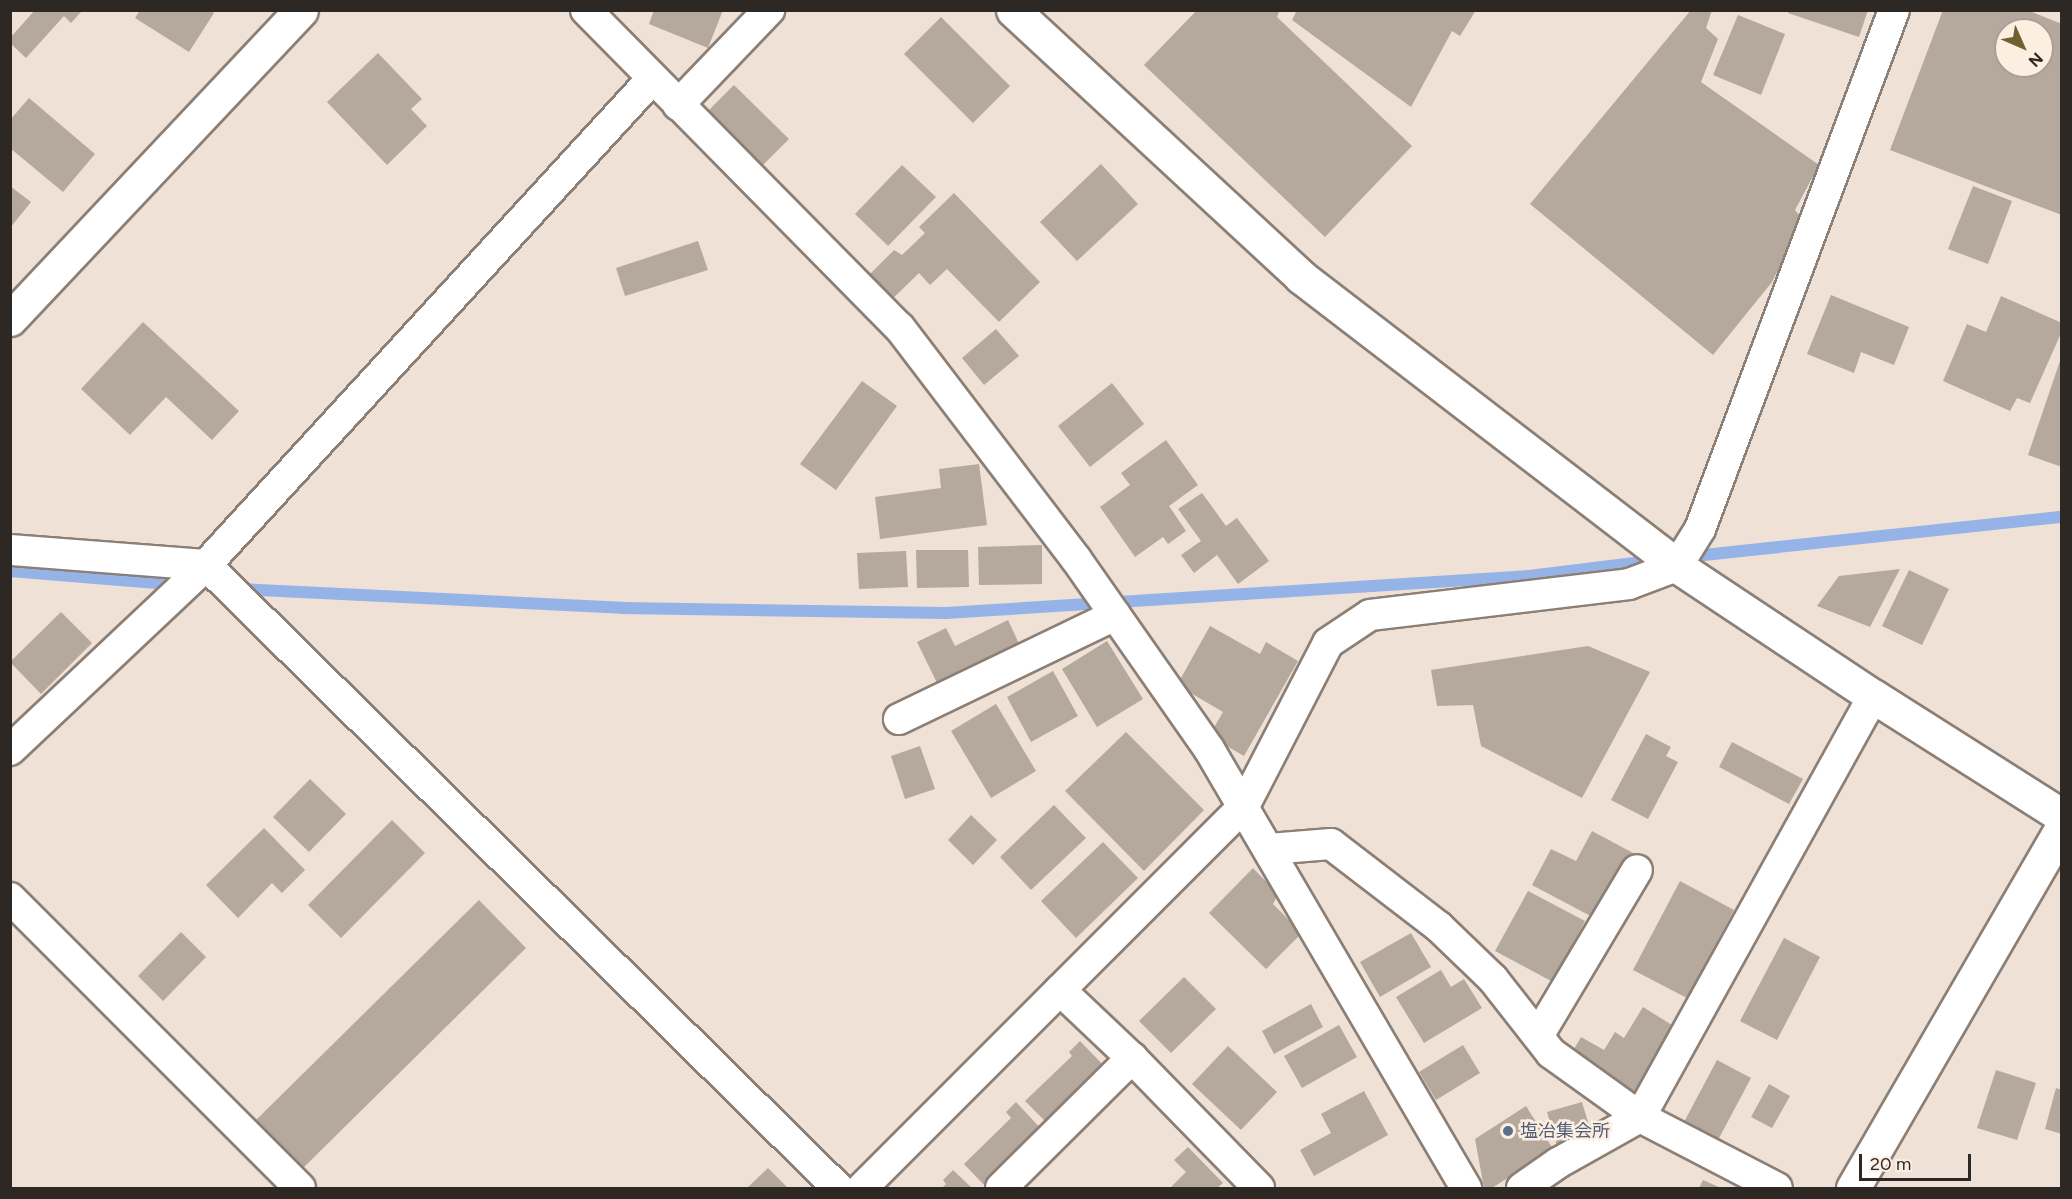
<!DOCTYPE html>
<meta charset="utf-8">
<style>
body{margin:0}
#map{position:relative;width:2072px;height:1199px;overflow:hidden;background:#efe1d5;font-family:Figtree,"Noto Sans JP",sans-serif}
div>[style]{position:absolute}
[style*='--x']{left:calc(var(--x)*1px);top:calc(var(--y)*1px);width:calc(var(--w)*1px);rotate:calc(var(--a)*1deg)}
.stream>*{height:12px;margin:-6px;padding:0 6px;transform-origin:6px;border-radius:6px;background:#96b3e7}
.building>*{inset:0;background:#b5a89c}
.roads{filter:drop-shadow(2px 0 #8c7f75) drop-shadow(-2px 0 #8c7f75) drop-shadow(0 2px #8c7f75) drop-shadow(0 -2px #8c7f75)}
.street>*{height:30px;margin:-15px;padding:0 15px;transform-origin:15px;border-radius:15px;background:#fff}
.secondary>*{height:33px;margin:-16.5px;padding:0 16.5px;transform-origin:16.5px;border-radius:16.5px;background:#fff}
.dots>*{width:16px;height:16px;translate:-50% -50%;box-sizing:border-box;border:3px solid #fdeee2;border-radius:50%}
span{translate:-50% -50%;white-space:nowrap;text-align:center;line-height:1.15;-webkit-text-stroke:5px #fdeee2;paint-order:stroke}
.service-label{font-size:18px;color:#4e5e75}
.left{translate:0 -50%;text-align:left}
.frame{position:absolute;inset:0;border:12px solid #2d2823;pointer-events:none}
.north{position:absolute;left:1994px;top:18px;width:60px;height:60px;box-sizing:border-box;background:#fdeee2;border:2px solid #aa9f96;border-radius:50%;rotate:135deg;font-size:16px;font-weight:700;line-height:24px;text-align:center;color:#2d2823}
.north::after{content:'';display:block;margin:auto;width:21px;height:27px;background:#6f612f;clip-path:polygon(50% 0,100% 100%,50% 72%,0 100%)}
.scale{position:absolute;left:1859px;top:1154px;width:112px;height:27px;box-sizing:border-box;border:3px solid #2d2823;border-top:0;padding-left:8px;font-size:18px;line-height:21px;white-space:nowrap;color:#2d2823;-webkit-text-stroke:4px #fdeee2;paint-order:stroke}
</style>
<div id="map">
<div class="stream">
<div style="--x:1685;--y:557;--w:379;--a:-6.1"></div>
<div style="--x:10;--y:571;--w:171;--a:4.7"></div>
<div style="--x:239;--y:589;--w:383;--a:2.8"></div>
<div style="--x:622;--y:608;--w:324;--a:0.9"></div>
<div style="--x:946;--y:613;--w:584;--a:-3.63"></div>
<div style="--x:1529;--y:576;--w:131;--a:-7"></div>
</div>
<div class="building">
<div style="clip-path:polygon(35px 10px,81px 12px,71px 23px,64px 16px,26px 58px,10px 43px,10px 38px)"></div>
<div style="clip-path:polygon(140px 10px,210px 10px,214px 13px,189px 52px,135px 18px)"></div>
<div style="clip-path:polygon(654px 10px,723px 10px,708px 48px,649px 24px)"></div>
<div style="clip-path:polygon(1197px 10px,1280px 10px,1277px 17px,1412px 146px,1325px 237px,1144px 65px)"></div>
<div style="clip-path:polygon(1297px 10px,1476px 10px,1460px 36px,1452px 31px,1411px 107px,1292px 20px)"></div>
<div style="clip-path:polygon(1691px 10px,1712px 10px,1706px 28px,1718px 39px,1701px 82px,1819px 165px,1795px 210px,1803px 220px,1772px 282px,1713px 355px,1530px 204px)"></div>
<div style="clip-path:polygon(1789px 10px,1868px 10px,1859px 37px,1788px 13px)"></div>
<div style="clip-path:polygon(evenodd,1943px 10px,2027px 10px,2062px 24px,2062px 215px,1890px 150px,1943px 10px,2006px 30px,2042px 30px,2042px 66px,2006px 66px,2006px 30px)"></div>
<div style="clip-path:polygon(1738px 15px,1785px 34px,1761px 95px,1713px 75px)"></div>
<div style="clip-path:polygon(941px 17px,1010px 86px,973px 123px,904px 54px)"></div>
<div style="clip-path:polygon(378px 53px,422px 99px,411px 109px,427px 126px,387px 165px,327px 102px)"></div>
<div style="clip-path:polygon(734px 85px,789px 139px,761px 167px,706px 113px)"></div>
<div style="clip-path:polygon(29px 98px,95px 154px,63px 192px,10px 148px,10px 120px)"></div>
<div style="clip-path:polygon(1101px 164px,1138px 204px,1077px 261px,1040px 222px)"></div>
<div style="clip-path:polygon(902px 165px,936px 197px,888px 246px,855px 214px)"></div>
<div style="clip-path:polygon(10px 186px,31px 202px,10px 228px)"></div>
<div style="clip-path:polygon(1973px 186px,2012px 201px,1988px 264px,1948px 249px)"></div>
<div style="clip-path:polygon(954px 193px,1040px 282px,999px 322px,947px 269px,930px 285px,919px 273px,886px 305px,863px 281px,894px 250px,902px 255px,925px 233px,919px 227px)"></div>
<div style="clip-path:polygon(698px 241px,708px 270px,625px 296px,616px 268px)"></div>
<div style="clip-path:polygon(1831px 295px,1909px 327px,1894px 365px,1861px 352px,1854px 373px,1807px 354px)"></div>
<div style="clip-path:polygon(2001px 296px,2062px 323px,2062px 331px,2030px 403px,2017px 398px,2010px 411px,1943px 381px,1967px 324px,1986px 332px)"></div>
<div style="clip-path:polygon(143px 322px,239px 411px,212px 440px,166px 397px,130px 435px,81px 389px)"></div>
<div style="clip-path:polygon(996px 329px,1019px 356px,984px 385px,962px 358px)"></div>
<div style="clip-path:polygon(2061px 358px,2062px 358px,2062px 467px,2028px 455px)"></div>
<div style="clip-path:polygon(862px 381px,897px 406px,836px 490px,800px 464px)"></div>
<div style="clip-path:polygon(1112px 383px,1144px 424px,1090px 467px,1058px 426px)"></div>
<div style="clip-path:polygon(1166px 440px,1198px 485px,1169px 506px,1186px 531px,1168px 544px,1163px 537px,1135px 557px,1100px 507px,1130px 485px,1121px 473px)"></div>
<div style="clip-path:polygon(979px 464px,987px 525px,880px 539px,875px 497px,941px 488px,939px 469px)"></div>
<div style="clip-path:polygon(1202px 493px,1226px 526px,1237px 518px,1269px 561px,1238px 584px,1217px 555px,1194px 573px,1181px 555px,1201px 541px,1178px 509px)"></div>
<div style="clip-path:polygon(1042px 545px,1042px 584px,979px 585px,978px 547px)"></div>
<div style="clip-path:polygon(916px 550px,968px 550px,969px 587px,917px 588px)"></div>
<div style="clip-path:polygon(906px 551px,908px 587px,859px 589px,857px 553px)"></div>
<div style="clip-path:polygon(1900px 569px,1870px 627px,1817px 606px,1839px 576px)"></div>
<div style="clip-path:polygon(1909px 570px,1949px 589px,1922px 645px,1882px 626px)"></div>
<div style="clip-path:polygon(61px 612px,92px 643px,41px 694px,10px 662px)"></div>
<div style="clip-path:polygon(1008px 620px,1021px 648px,939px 687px,917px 642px,946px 628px,955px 646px)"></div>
<div style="clip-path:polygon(1210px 626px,1260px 654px,1266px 642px,1298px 661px,1244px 756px,1209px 736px,1223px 712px,1177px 685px)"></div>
<div style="clip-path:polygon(1107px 641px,1143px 699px,1097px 727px,1062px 669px)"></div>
<div style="clip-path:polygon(1588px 646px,1650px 672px,1582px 798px,1481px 746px,1473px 705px,1437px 706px,1431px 670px)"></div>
<div style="clip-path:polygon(1053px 671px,1078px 716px,1031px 742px,1007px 697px)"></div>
<div style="clip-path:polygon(996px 704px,1036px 771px,991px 798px,951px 731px)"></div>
<div style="clip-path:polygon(1126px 732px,1204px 810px,1144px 871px,1065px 791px)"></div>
<div style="clip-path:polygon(1646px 734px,1671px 747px,1666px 756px,1678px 762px,1648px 819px,1611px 800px)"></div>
<div style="clip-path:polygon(1732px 742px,1803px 779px,1789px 804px,1719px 767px)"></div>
<div style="clip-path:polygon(920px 746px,935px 789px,905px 799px,891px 756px)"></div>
<div style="clip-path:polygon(310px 779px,346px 814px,309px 852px,273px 817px)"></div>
<div style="clip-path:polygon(1054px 805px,1086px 838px,1031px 890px,1000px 857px)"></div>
<div style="clip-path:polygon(971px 815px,997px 840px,973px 865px,948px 840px)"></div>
<div style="clip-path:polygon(392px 820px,425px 853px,341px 938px,308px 905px)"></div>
<div style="clip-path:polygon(264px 828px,305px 870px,282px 893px,272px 883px,238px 918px,206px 885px)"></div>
<div style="clip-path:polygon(1592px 831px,1635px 854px,1600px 921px,1532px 885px,1551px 849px,1576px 861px)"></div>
<div style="clip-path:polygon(1103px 842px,1138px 878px,1076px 938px,1041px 901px)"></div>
<div style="clip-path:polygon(1253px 868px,1278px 894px,1273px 904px,1302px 933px,1266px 969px,1209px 913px)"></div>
<div style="clip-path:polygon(1680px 881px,1734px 910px,1687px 998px,1633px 970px)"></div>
<div style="clip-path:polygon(1528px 891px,1585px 921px,1553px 982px,1495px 951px)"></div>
<div style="clip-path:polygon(479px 900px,526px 948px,300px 1171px,253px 1123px)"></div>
<div style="clip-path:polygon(181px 932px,206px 957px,163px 1001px,138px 976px)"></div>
<div style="clip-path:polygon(1411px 933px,1431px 967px,1380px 997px,1360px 962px)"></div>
<div style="clip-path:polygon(1784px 938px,1820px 957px,1777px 1040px,1740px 1021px)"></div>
<div style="clip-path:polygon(1441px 970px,1451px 987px,1464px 979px,1482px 1008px,1424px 1043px,1396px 997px)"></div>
<div style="clip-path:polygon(1184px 977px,1216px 1009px,1171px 1053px,1139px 1021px)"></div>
<div style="clip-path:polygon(1311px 1004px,1323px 1027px,1274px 1054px,1262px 1031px)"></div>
<div style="clip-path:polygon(1643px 1007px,1680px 1030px,1640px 1094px,1624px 1096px,1567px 1061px,1581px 1037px,1604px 1050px,1615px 1032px,1624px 1038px)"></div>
<div style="clip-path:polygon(1339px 1025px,1357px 1057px,1302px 1088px,1284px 1056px)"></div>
<div style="clip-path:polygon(1080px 1041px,1107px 1069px,1049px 1125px,1025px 1101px,1072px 1056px,1069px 1052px)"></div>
<div style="clip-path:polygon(1463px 1045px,1480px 1073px,1436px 1100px,1419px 1072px)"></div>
<div style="clip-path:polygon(1228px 1046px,1277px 1092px,1241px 1130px,1192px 1084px)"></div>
<div style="clip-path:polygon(1717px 1060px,1751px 1078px,1718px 1140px,1684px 1122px)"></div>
<div style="clip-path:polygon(1996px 1070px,2036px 1083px,2017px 1140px,1977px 1128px)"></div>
<div style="clip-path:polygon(1769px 1084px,1790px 1096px,1772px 1128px,1751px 1117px)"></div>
<div style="clip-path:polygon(2056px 1088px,2062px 1090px,2062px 1134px,2045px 1129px)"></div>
<div style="clip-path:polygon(1364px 1091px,1388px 1135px,1314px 1176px,1300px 1150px,1331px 1133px,1321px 1114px)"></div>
<div style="clip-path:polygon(1016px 1102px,1044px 1132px,987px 1188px,964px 1164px,1011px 1118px,1006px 1112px)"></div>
<div style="clip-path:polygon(1582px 1102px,1593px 1139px,1558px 1149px,1547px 1112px)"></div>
<div style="clip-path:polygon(1526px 1106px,1553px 1149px,1492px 1188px,1484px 1188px,1475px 1139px)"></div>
<div style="clip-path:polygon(1188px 1147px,1223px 1183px,1217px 1188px,1170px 1188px,1186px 1172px,1174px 1160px)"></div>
<div style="clip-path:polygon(768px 1168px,788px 1188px,747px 1188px)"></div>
<div style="clip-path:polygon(953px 1170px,972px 1188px,942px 1188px,946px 1184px,943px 1180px)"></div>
<div style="clip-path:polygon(1703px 1180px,1721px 1188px,1699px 1188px)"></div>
</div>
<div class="roads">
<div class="street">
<div style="--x:586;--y:10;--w:447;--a:45.4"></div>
<div style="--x:900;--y:328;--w:290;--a:52.7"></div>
<div style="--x:1076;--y:559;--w:232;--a:55"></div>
<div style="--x:1209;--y:749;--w:509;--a:59.65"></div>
<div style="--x:678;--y:105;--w:132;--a:-46.2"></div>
<div style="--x:10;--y:550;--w:197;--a:4.4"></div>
<div style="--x:206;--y:565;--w:887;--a:44.59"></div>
<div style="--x:899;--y:719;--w:240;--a:-25.7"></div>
<div style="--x:10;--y:750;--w:270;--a:-43.3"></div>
<div style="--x:206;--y:565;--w:660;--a:-47.46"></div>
<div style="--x:1269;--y:849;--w:62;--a:-4.6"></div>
<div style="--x:1331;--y:844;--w:136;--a:37.5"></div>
<div style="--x:1439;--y:927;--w:75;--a:43.9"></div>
<div style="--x:1493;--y:979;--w:94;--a:51.9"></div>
<div style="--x:1551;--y:1053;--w:110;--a:35.7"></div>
<div style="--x:1640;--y:1117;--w:154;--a:27.4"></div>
<div style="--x:10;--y:898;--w:410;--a:45"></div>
<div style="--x:1060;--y:990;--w:99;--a:43.4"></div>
<div style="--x:1132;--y:1058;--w:182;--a:45.7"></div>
<div style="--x:1538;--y:1036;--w:193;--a:-59.2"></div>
<div style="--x:862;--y:1188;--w:540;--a:-45"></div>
<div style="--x:1244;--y:806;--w:183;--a:-62.7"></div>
<div style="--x:1328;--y:643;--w:50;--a:-33.7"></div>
<div style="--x:1370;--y:615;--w:261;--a:-6.8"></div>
<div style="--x:1629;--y:584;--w:51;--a:-20.6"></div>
<div style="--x:1677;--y:566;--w:44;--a:-58.1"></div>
<div style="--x:1700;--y:529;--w:554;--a:-69.5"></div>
<div style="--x:1001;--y:1188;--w:185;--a:-44.8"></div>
<div style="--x:1522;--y:1188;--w:44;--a:-34.8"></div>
<div style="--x:1558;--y:1163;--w:94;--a:-29.3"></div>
<div style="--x:1640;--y:1117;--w:481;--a:-61"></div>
</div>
<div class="secondary">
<div style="--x:1013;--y:10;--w:393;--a:42.8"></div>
<div style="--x:1301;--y:277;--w:474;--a:37.5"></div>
<div style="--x:1677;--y:566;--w:235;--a:33.6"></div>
<div style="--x:1873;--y:696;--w:224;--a:32.4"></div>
<div style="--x:10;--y:319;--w:424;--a:-46.7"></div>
<div style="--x:1853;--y:1188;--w:417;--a:-59.9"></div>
</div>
</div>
<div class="dots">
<div style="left:1508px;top:1131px;background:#5c6f8a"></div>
</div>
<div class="service-label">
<span class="left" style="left:1520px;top:1131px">塩冶集会所</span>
</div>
<div class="frame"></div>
<div class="north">N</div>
<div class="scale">20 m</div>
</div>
